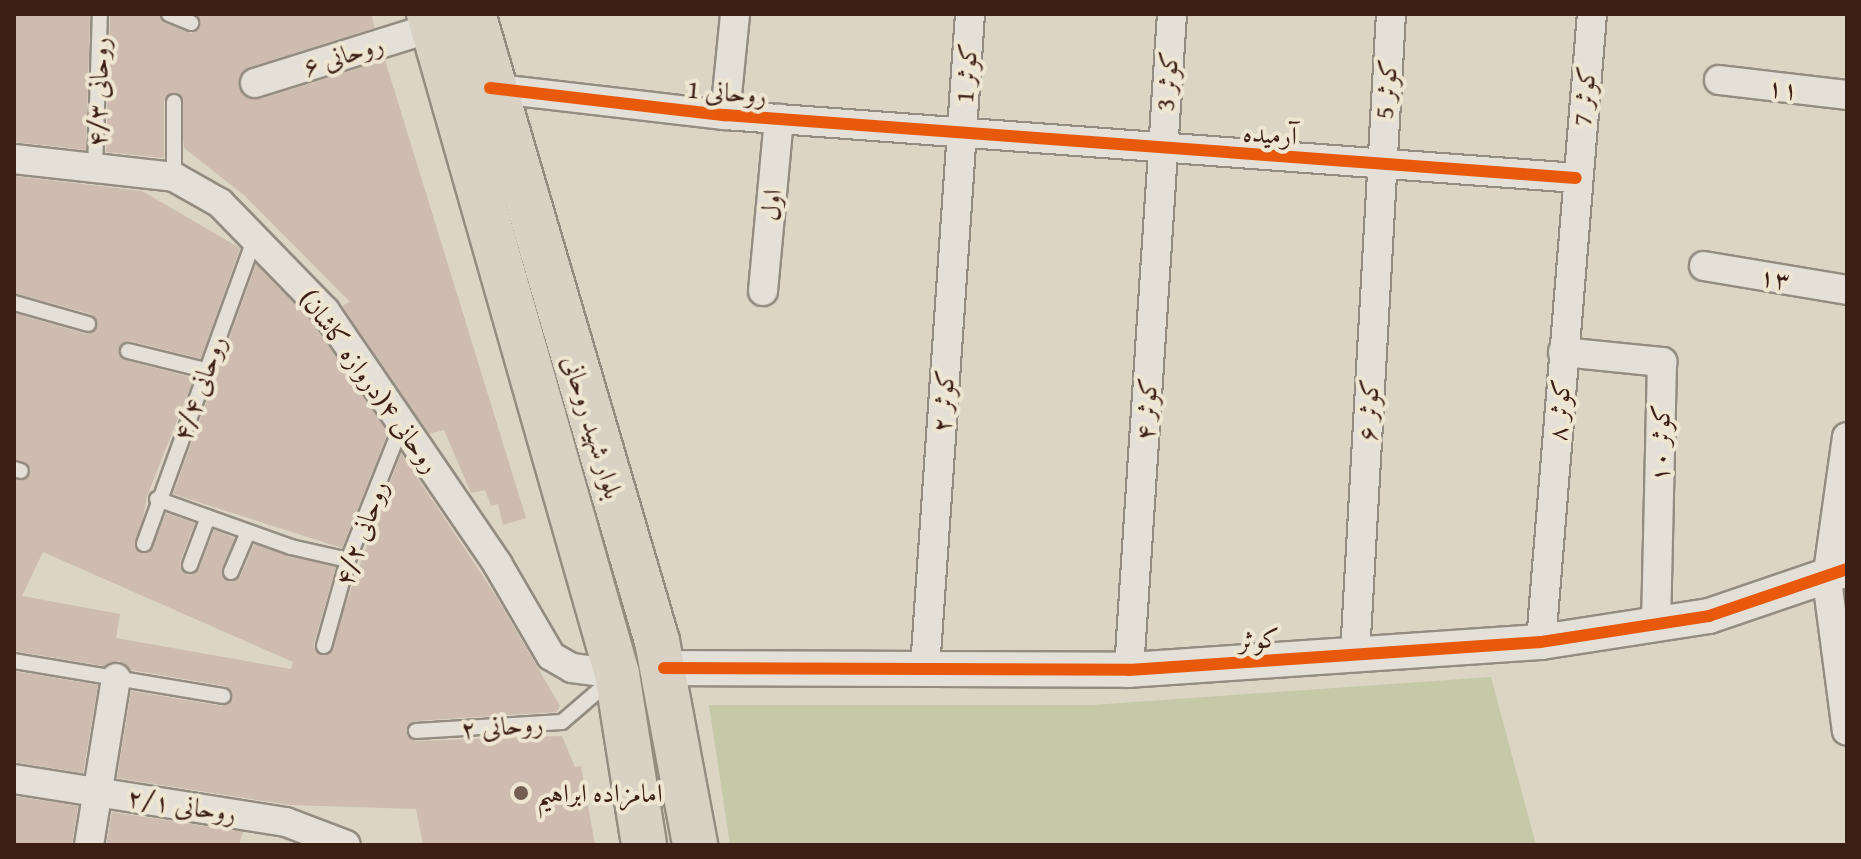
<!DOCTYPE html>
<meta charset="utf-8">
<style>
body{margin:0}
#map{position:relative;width:1861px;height:859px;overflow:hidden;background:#dcd5c4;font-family:"Gentium Book Plus",Amiri,serif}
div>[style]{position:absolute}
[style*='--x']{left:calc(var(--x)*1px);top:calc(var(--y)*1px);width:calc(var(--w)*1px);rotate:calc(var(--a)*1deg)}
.green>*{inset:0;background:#c5c9a8}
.building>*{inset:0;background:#cdbcaf}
.roads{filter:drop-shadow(2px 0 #948c81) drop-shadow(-2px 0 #948c81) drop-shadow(0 2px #948c81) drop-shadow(0 -2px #948c81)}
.service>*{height:14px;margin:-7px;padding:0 7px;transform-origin:7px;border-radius:7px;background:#e4e0d8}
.minor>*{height:28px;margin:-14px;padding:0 14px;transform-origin:14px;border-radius:14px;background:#e4e0d8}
.tertiary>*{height:34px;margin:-17px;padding:0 17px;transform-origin:17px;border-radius:17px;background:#e4e0d8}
.primary>*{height:44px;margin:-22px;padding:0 22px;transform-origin:22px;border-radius:22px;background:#d9d1c3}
.cycleway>*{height:12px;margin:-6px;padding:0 6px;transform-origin:6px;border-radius:6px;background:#e8590c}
.dots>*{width:22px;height:22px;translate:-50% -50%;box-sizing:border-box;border:4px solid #efe6d2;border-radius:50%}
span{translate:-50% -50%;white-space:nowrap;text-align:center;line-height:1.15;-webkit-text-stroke:8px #efe6d2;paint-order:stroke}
.street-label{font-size:26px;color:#3b1f14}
.poi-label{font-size:26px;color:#3b1f14}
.left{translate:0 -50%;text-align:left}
.frame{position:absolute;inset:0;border:16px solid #3b1f14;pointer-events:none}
</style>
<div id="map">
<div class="green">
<div style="clip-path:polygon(1491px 677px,1536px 845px,730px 845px,709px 705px,1092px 705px)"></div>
</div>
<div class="building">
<div style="clip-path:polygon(14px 14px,90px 14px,86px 150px,14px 142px)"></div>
<div style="clip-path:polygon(110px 14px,159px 14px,165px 23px,192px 33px,200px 26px,195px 14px,371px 14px,375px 28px,250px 67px,239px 87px,244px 96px,260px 99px,385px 60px,526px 518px,503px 525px,498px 504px,491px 506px,485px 490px,471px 493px,444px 430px,429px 434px,342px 306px,350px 302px,244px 195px,184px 148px,180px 94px,170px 93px,164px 101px,164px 158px,106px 152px)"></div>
<div style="clip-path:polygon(evenodd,14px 176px,142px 191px,240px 248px,201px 359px,130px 341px,119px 348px,125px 360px,194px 378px,147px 496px,137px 551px,151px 551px,166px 513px,195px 523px,180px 562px,187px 575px,199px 569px,214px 530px,235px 538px,222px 569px,228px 581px,240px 577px,254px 544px,336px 567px,314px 644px,317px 653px,327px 655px,401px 453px,496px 596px,560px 706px,557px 712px,415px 721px,407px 736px,417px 741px,562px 736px,575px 767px,581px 766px,595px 845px,423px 845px,416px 809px,290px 805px,117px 778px,131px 691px,222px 706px,233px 693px,225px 686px,131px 670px,119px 661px,104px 666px,14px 651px,14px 479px,27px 479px,31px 469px,14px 459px,14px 313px,86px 334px,98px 322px,91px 314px,14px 293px,14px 176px,43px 552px,293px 662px,291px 669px,116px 638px,120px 614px,22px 596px,43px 552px)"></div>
<div style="clip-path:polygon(256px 264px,312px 322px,388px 433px,342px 548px,173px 494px)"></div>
<div style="clip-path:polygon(14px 671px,98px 685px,83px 773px,14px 762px)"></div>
<div style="clip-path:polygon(14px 796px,78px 806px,72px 845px,14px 845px)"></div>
<div style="clip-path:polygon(112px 812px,243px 832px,239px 845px,106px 845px)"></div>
</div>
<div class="roads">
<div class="service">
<div style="--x:169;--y:14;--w:24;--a:22"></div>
<div style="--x:174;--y:102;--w:75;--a:90"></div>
<div style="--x:95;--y:169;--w:155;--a:-88.2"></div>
<div style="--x:14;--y:303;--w:77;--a:15.8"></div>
<div style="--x:128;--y:351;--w:79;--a:13.9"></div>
<div style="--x:14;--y:469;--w:7;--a:16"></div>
<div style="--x:157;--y:499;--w:142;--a:19.7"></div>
<div style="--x:291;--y:547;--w:58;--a:12.8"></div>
<div style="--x:144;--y:544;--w:329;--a:-70.1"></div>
<div style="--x:190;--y:565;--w:51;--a:-69.4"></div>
<div style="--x:231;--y:572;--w:43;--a:-67"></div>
<div style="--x:324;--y:646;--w:89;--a:-74.4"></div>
<div style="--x:348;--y:560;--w:146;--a:-68.3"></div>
<div style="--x:14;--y:661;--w:212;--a:9.5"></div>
<div style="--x:416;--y:731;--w:146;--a:-3.5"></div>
<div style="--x:562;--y:722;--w:66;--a:-40.7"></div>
</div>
<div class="minor">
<div style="--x:1719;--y:80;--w:129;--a:6.7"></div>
<div style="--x:255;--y:83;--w:184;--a:-17.4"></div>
<div style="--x:490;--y:88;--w:237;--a:6.6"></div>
<div style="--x:725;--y:115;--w:853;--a:4.23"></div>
<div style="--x:725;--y:115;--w:101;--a:-84.3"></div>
<div style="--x:14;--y:159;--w:161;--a:6.4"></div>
<div style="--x:174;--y:177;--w:53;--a:29.5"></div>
<div style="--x:220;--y:203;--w:151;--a:45.8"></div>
<div style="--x:325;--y:311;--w:307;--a:55.7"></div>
<div style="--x:498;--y:565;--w:105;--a:59.8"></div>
<div style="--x:551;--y:656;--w:24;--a:30"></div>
<div style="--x:572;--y:668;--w:45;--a:7.6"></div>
<div style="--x:1704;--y:266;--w:145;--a:9.5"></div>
<div style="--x:763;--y:291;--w:173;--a:-84.7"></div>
<div style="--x:1563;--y:352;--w:100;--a:5.8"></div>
<div style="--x:1662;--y:362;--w:262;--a:91.3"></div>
<div style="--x:1847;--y:437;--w:144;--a:98"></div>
<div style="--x:1827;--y:580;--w:152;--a:82.5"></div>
<div style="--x:1541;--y:642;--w:630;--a:-85.36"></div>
<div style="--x:1355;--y:655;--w:642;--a:-86.79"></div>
<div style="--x:925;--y:669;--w:657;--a:-86.07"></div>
<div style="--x:1129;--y:670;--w:657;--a:-86.25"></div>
<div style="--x:14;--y:779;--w:275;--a:9"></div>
<div style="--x:286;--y:822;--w:64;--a:21"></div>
<div style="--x:89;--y:845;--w:169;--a:-80.8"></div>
</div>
<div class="tertiary">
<div style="--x:664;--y:668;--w:465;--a:0.2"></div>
<div style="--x:1129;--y:670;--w:413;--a:-3.9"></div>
<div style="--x:1541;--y:642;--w:170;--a:-8.8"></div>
<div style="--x:1709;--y:616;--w:146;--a:-18.8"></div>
</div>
<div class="primary">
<div style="--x:429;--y:14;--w:686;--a:74.1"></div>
<div style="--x:617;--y:674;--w:173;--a:81"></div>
<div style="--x:473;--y:14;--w:653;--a:73.65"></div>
<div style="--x:657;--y:641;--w:208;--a:79.4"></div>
</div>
</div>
<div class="cycleway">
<div style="--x:490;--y:88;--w:237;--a:6.6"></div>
<div style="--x:725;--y:115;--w:853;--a:4.23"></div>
<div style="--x:664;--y:668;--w:465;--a:0.2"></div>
<div style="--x:1129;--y:670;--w:413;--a:-3.9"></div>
<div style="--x:1541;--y:642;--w:170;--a:-8.8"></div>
<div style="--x:1709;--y:616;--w:146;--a:-18.8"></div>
</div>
<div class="dots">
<div style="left:521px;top:793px;background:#735f52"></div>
</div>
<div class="street-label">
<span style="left:343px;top:55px;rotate:-17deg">روحانی ۶</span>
<span style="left:966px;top:73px;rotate:-86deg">کوثر 1</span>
<span style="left:1167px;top:81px;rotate:-86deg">کوثر 3</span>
<span style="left:1783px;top:88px;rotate:7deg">۱۱</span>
<span style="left:1386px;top:89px;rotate:-86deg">کوثر 5</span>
<span style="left:98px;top:92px;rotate:-88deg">روحانی ۴/۳</span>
<span style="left:727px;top:92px;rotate:5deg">روحانی 1</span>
<span style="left:1584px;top:96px;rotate:-85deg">کوثر 7</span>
<span style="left:1270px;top:134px;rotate:4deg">آرمیده</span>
<span style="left:771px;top:205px;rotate:-85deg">اول</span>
<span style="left:1775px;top:278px;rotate:9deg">۱۳</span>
<span style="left:370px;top:381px;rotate:54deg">روحانی ۴(دروازه کاشان)</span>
<span style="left:199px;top:388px;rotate:-70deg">روحانی ۴/۴</span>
<span style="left:943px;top:401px;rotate:-86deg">کوثر ۲</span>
<span style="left:1146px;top:409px;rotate:-86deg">کوثر ۴</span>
<span style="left:1368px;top:410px;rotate:-87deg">کوثر ۶</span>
<span style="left:1559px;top:410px;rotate:-86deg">کوثر ۸</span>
<span style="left:593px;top:427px;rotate:73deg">بلوار شهید روحانی</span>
<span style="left:1660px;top:443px;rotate:-89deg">کوثر ۱۰</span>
<span style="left:361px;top:533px;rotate:-70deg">روحانی ۴/۲</span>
<span style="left:1259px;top:639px;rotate:-4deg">کوثر</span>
<span style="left:502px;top:726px;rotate:-4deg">روحانی ۲</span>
<span style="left:182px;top:805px;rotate:9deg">روحانی ۲/۱</span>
</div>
<div class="poi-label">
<span class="left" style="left:537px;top:793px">امامزاده ابراهیم</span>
</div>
<div class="frame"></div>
</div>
